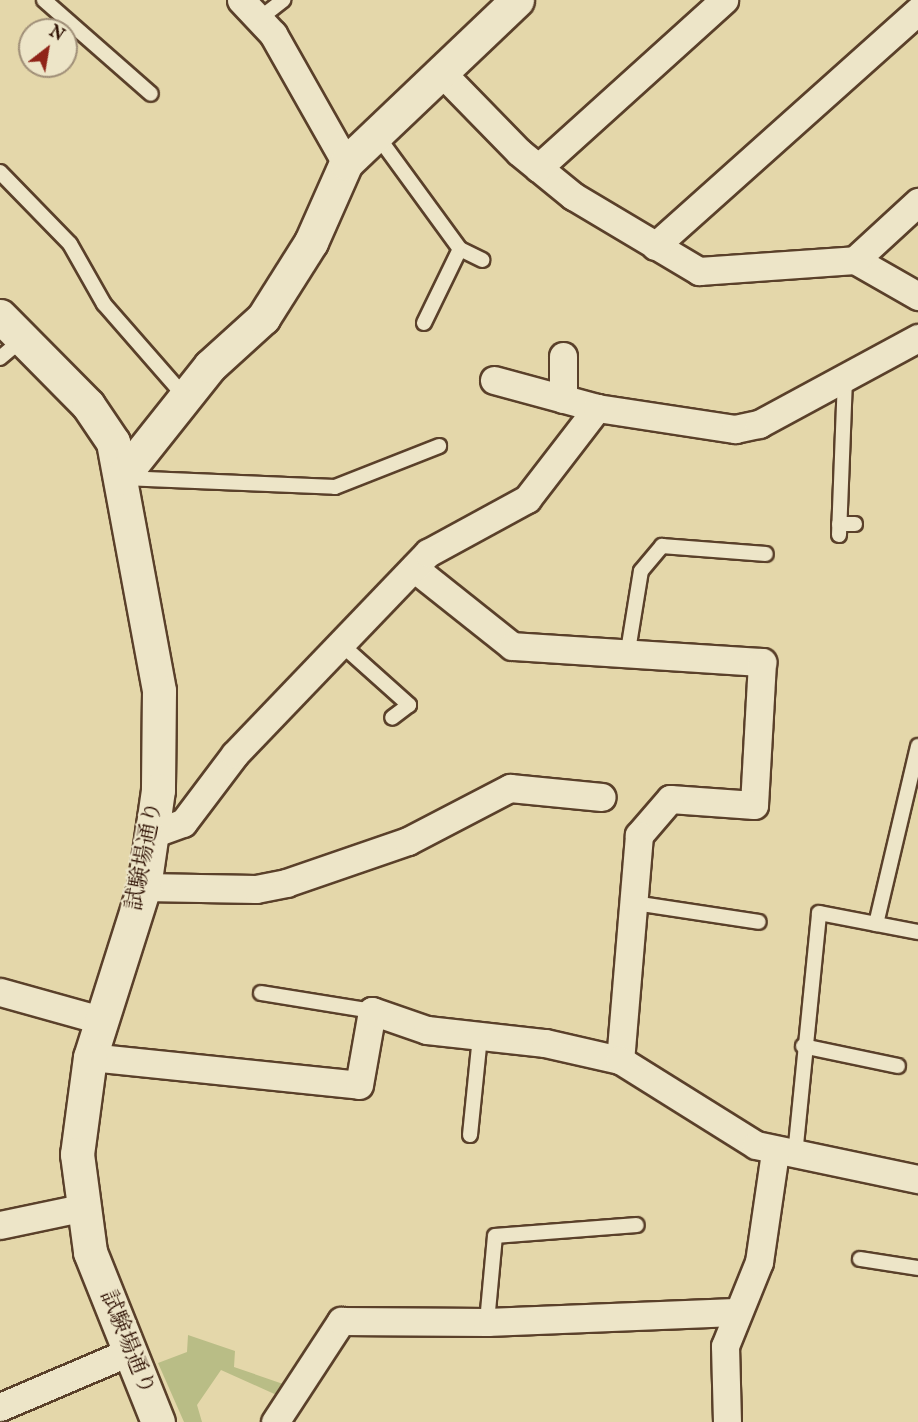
<!DOCTYPE html>
<meta charset="utf-8">
<style>
body{margin:0}
#map{position:relative;width:918px;height:1422px;overflow:hidden;background:#e4d7aa;font-family:"IM FELL English","Noto Serif JP",serif}
div>[style]{position:absolute}
[style*='--x']{left:calc(var(--x)*1px);top:calc(var(--y)*1px);width:calc(var(--w)*1px);rotate:calc(var(--a)*1deg)}
.green>*{inset:0;background:#b9bd86}
.roads{filter:drop-shadow(2px 0 #5a402a) drop-shadow(-2px 0 #5a402a) drop-shadow(0 2px #5a402a) drop-shadow(0 -2px #5a402a)}
.lane>*{height:14px;margin:-7px;padding:0 7px;transform-origin:7px;border-radius:7px;background:#ede5c8}
.street>*{height:27px;margin:-13.5px;padding:0 13.5px;transform-origin:13.5px;border-radius:13.5px;background:#ede5c8}
.secondary>*{height:33px;margin:-16.5px;padding:0 16.5px;transform-origin:16.5px;border-radius:16.5px;background:#ede5c8}
span{translate:-50% -50%;white-space:nowrap;text-align:center;line-height:1.15;-webkit-text-stroke:4.5px #ede5c8;paint-order:stroke}
.street-label{font-size:22px;color:#2c0e00}
.north{position:absolute;left:18px;top:18px;width:60px;height:60px;box-sizing:border-box;background:#ede5c8;border:2px solid #a08f78;border-radius:50%;rotate:31deg;font-size:16px;font-weight:700;line-height:24px;text-align:center;color:#2c0e00}
.north::after{content:'';display:block;margin:auto;width:21px;height:27px;background:#8f2418;clip-path:polygon(50% 0,100% 100%,50% 72%,0 100%)}
</style>
<div id="map">
<div class="green">
<div style="clip-path:polygon(188px 1335px,235px 1351px,234px 1367px,286px 1385px,281px 1397px,221px 1370px,197px 1405px,202px 1422px,184px 1422px,158px 1363px,187px 1352px)"></div>
</div>
<div class="roads">
<div class="lane">
<div style="--x:44;--y:0;--w:142;--a:41.3"></div>
<div style="--x:259;--y:19;--w:31;--a:-38"></div>
<div style="--x:376;--y:134;--w:142;--a:53.9"></div>
<div style="--x:460;--y:249;--w:25;--a:26"></div>
<div style="--x:0;--y:172;--w:100;--a:45.8"></div>
<div style="--x:70;--y:244;--w:69;--a:60.5"></div>
<div style="--x:104;--y:304;--w:125;--a:48.9"></div>
<div style="--x:424;--y:323;--w:82;--a:-64.1"></div>
<div style="--x:0;--y:358;--w:30;--a:-40"></div>
<div style="--x:123;--y:478;--w:212;--a:2.4"></div>
<div style="--x:335;--y:487;--w:112;--a:-21.5"></div>
<div style="--x:839;--y:524;--w:16;--a:0"></div>
<div style="--x:839;--y:535;--w:156;--a:-87.8"></div>
<div style="--x:342;--y:645;--w:90;--a:41.8"></div>
<div style="--x:409;--y:705;--w:21;--a:143"></div>
<div style="--x:627;--y:657;--w:87;--a:-80.8"></div>
<div style="--x:641;--y:571;--w:33;--a:-50"></div>
<div style="--x:662;--y:546;--w:104;--a:4.4"></div>
<div style="--x:634;--y:903;--w:126;--a:8.6"></div>
<div style="--x:876;--y:924;--w:183;--a:-76.7"></div>
<div style="--x:261;--y:993;--w:112;--a:9.2"></div>
<div style="--x:803;--y:1046;--w:97;--a:11.9"></div>
<div style="--x:470;--y:1135;--w:100;--a:-84.2"></div>
<div style="--x:795;--y:1155;--w:243;--a:-84.3"></div>
<div style="--x:819;--y:913;--w:101;--a:10.9"></div>
<div style="--x:860;--y:1259;--w:59;--a:8.8"></div>
<div style="--x:487;--y:1322;--w:86;--a:-84.7"></div>
<div style="--x:495;--y:1236;--w:142;--a:-4.4"></div>
</div>
<div class="street">
<div style="--x:241;--y:0;--w:47;--a:46.7"></div>
<div style="--x:273;--y:34;--w:148;--a:60.5"></div>
<div style="--x:440;--y:71;--w:113;--a:45.7"></div>
<div style="--x:519;--y:152;--w:70;--a:39.2"></div>
<div style="--x:573;--y:196;--w:147;--a:30.8"></div>
<div style="--x:699;--y:271;--w:156;--a:-4"></div>
<div style="--x:855;--y:260;--w:73;--a:29.7"></div>
<div style="--x:538;--y:168;--w:251;--a:-42.1"></div>
<div style="--x:655;--y:246;--w:353;--a:-41.8"></div>
<div style="--x:855;--y:260;--w:86;--a:-42.6"></div>
<div style="--x:494;--y:380;--w:107;--a:15.2"></div>
<div style="--x:563;--y:399;--w:43;--a:-90"></div>
<div style="--x:414;--y:568;--w:125;--a:38.5"></div>
<div style="--x:512;--y:646;--w:251;--a:3.7"></div>
<div style="--x:762;--y:662;--w:143;--a:93.2"></div>
<div style="--x:754;--y:805;--w:84;--a:-175.9"></div>
<div style="--x:670;--y:799;--w:48;--a:130.7"></div>
<div style="--x:639;--y:835;--w:226;--a:94.8"></div>
<div style="--x:152;--y:834;--w:33;--a:-20"></div>
<div style="--x:183;--y:823;--w:86;--a:-53"></div>
<div style="--x:235;--y:754;--w:279;--a:-46.2"></div>
<div style="--x:428;--y:553;--w:113;--a:-28.6"></div>
<div style="--x:527;--y:499;--w:115;--a:-52.4"></div>
<div style="--x:597;--y:408;--w:140;--a:8.7"></div>
<div style="--x:735;--y:429;--w:25;--a:-12"></div>
<div style="--x:759;--y:424;--w:181;--a:-28.4"></div>
<div style="--x:144;--y:887;--w:112;--a:1"></div>
<div style="--x:256;--y:889;--w:31;--a:-11"></div>
<div style="--x:286;--y:883;--w:129;--a:-19"></div>
<div style="--x:408;--y:841;--w:115;--a:-27.5"></div>
<div style="--x:510;--y:788;--w:92;--a:5.6"></div>
<div style="--x:0;--y:992;--w:104;--a:15.6"></div>
<div style="--x:90;--y:1057;--w:270;--a:5.9"></div>
<div style="--x:359;--y:1085;--w:75;--a:-80"></div>
<div style="--x:372;--y:1011;--w:58;--a:19.1"></div>
<div style="--x:427;--y:1030;--w:119;--a:6.3"></div>
<div style="--x:545;--y:1043;--w:77;--a:12.8"></div>
<div style="--x:620;--y:1060;--w:160;--a:32"></div>
<div style="--x:756;--y:1145;--w:166;--a:11.9"></div>
<div style="--x:0;--y:1225;--w:83;--a:-11.9"></div>
<div style="--x:0;--y:1407;--w:142;--a:-23.1"></div>
<div style="--x:275;--y:1422;--w:121;--a:-56.8"></div>
<div style="--x:341;--y:1321;--w:146;--a:0.4"></div>
<div style="--x:487;--y:1322;--w:248;--a:-2.3"></div>
<div style="--x:727;--y:1422;--w:76;--a:-91.5"></div>
<div style="--x:725;--y:1346;--w:91;--a:-68"></div>
<div style="--x:759;--y:1262;--w:111;--a:-81.7"></div>
</div>
<div class="secondary">
<div style="--x:0;--y:316;--w:125;--a:45.3"></div>
<div style="--x:88;--y:405;--w:45;--a:56"></div>
<div style="--x:113;--y:442;--w:253;--a:79.5"></div>
<div style="--x:159;--y:691;--w:99;--a:90.6"></div>
<div style="--x:158;--y:790;--w:98;--a:98.2"></div>
<div style="--x:144;--y:887;--w:178;--a:107.6"></div>
<div style="--x:90;--y:1057;--w:98;--a:97.6"></div>
<div style="--x:77;--y:1154;--w:99;--a:82.4"></div>
<div style="--x:90;--y:1252;--w:183;--a:68.2"></div>
<div style="--x:121;--y:478;--w:143;--a:-51.5"></div>
<div style="--x:210;--y:366;--w:72;--a:-42.2"></div>
<div style="--x:263;--y:318;--w:90;--a:-57.7"></div>
<div style="--x:311;--y:242;--w:86;--a:-66.1"></div>
<div style="--x:346;--y:163;--w:236;--a:-43.6"></div>
</div>
</div>
<div class="street-label">
<span style="left:145px;top:856px;rotate:-79deg">試験場通り</span>
<span style="left:127px;top:1343px;rotate:68deg">試験場通り</span>
</div>
<div class="north">N</div>
</div>
